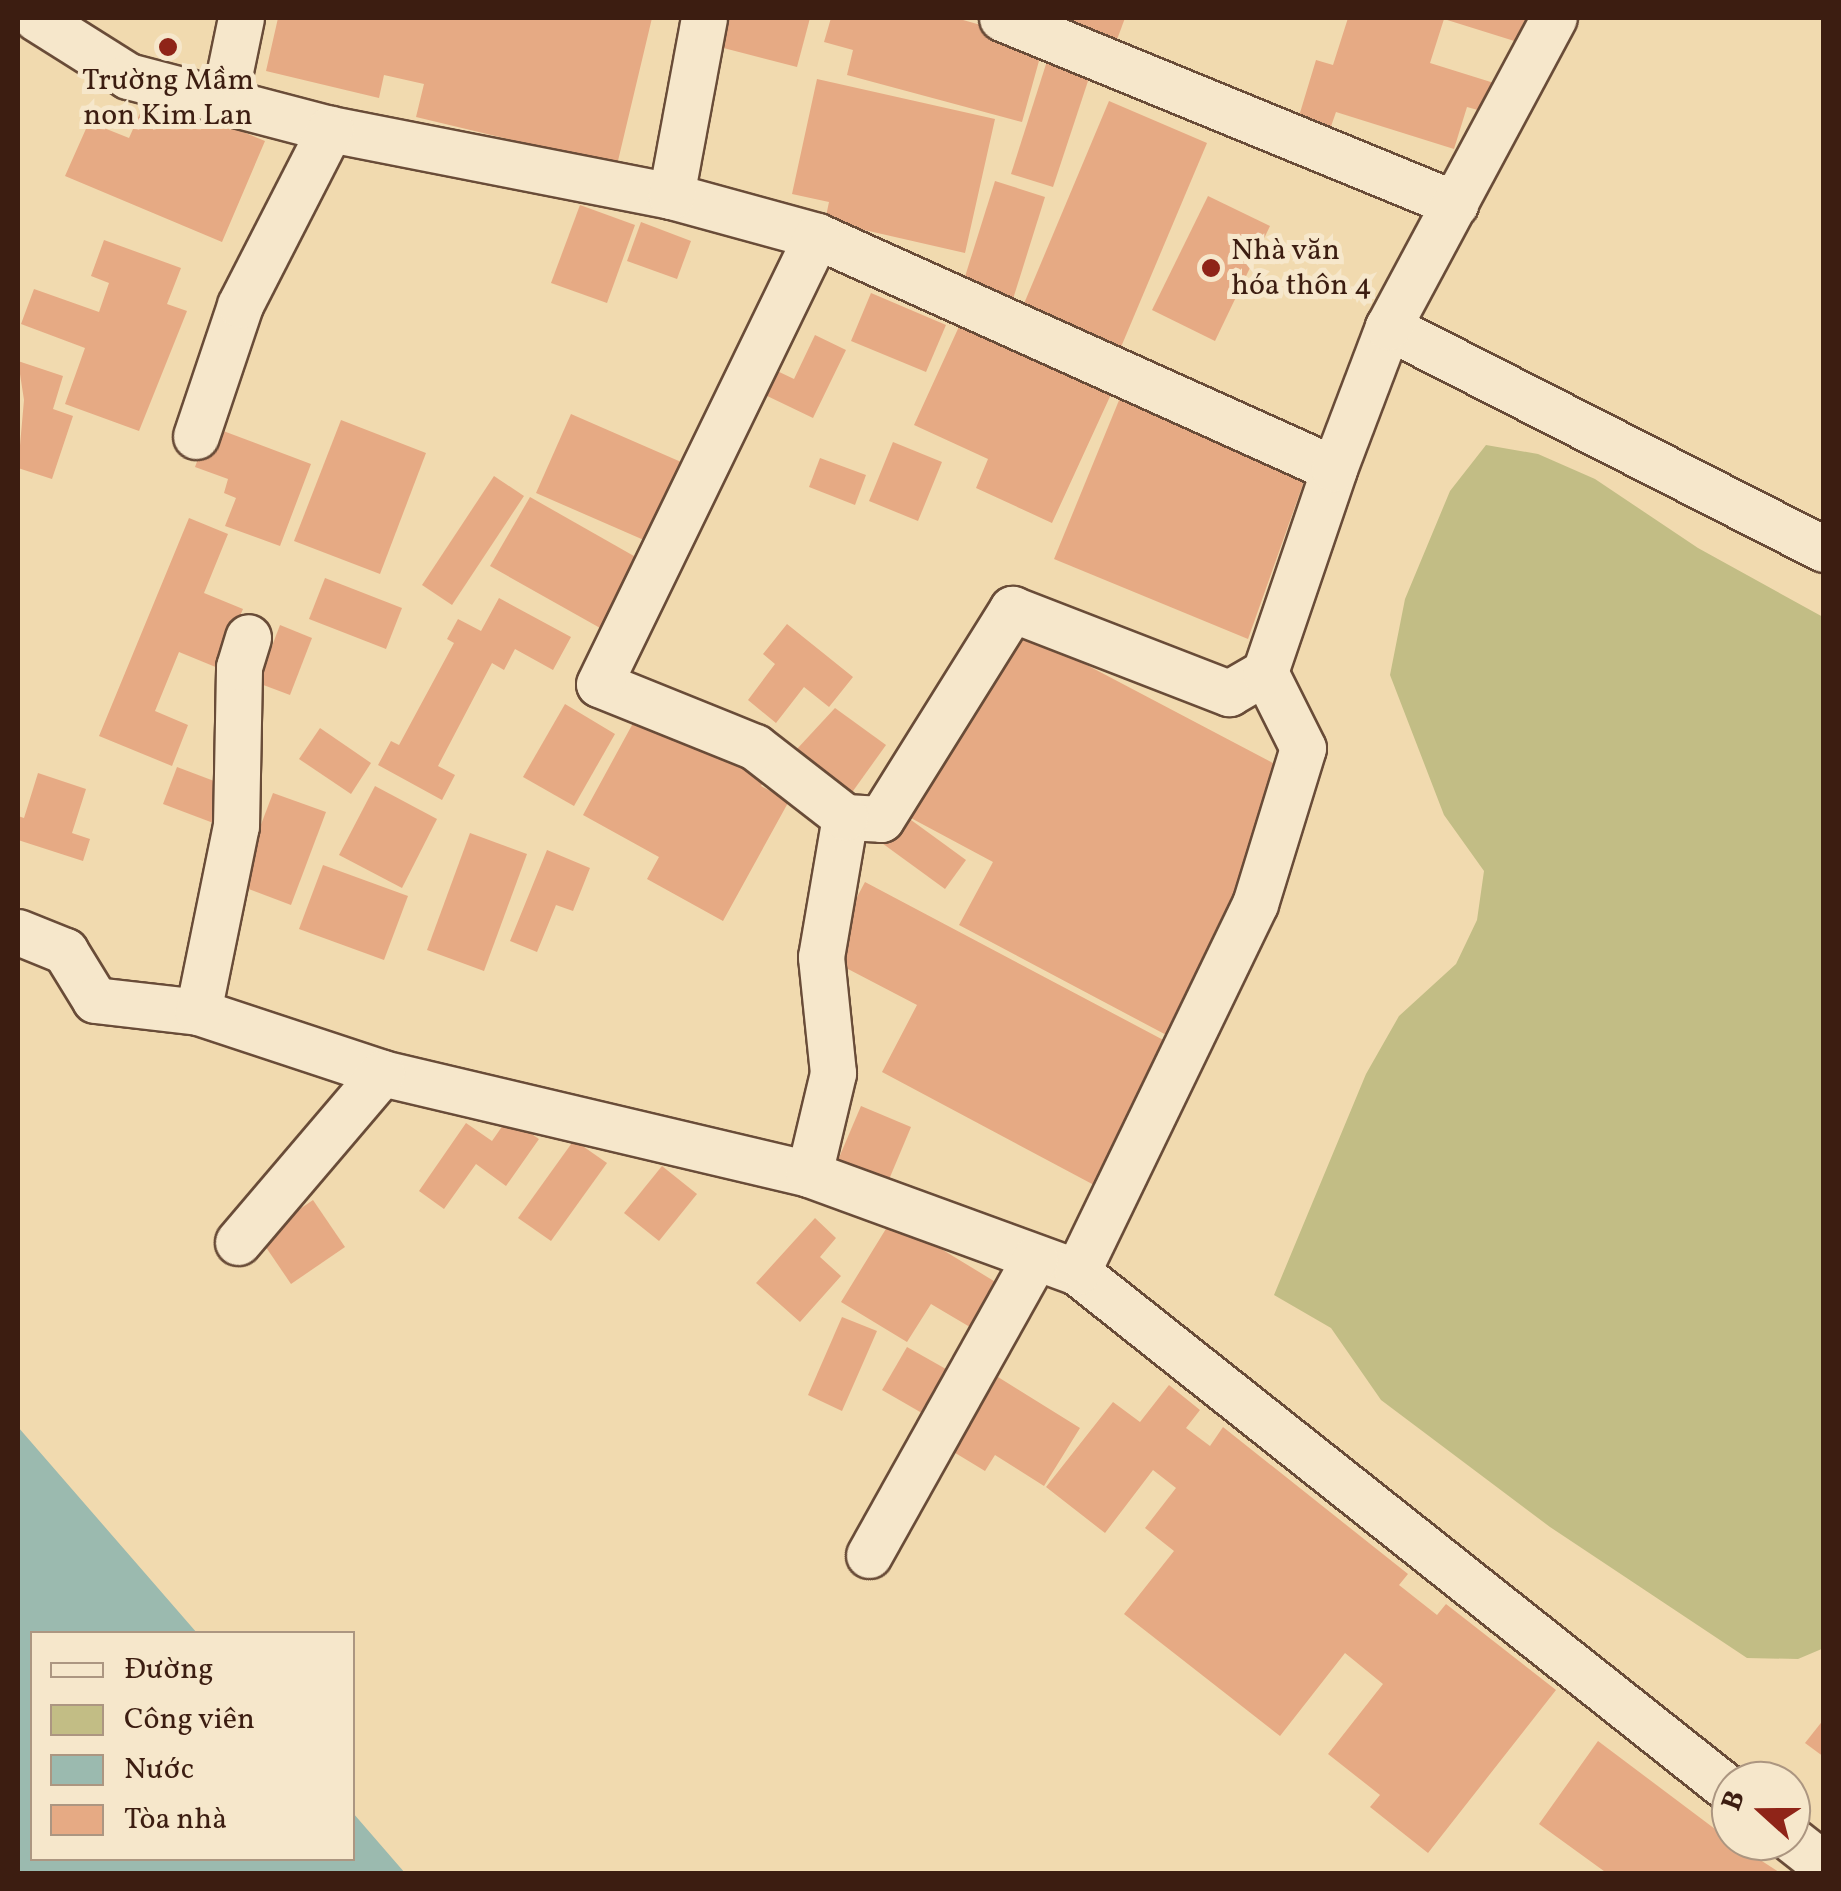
<!DOCTYPE html>
<meta charset="utf-8">
<style>
body{margin:0}
#map{position:relative;width:1841px;height:1891px;overflow:hidden;background:#f1daaf;font-family:Vollkorn,serif}
div>[style]{position:absolute}
[style*='--x']{left:calc(var(--x)*1px);top:calc(var(--y)*1px);width:calc(var(--w)*1px);rotate:calc(var(--a)*1deg)}
.green>*{inset:0;background:#c2bd85}
.water>*{inset:0;background:#9bbaaf}
.building>*{inset:0;background:#e6aa84}
.roads{filter:drop-shadow(2px 0 #694c38) drop-shadow(-2px 0 #694c38) drop-shadow(0 2px #694c38) drop-shadow(0 -2px #694c38)}
.minor>*{height:45px;margin:-22.5px;padding:0 22.5px;transform-origin:22.5px;border-radius:22.5px;background:#f6e7cb}
.dots>*{width:28px;height:28px;translate:-50% -50%;box-sizing:border-box;border:5px solid #f6e7cb;border-radius:50%}
span{translate:-50% -50%;white-space:nowrap;text-align:center;line-height:1.15;-webkit-text-stroke:10px #f6e7cb;paint-order:stroke}
.poi-label{font-size:30px;color:#3c1d11}
.left{translate:0 -50%;text-align:left}
.frame{position:absolute;inset:0;border:20px solid #3c1d11;pointer-events:none}
.legend{position:absolute;left:30px;top:1631px;width:325px;height:230px;box-sizing:border-box;background:#f6e7cb;border:2px solid #ac9681;margin:0;padding:12px 18px;list-style:none;font-size:30px;color:#3c1d11}
.legend li{display:flex;align-items:center;gap:20px;height:50px}
.legend b{width:50px;border:2px solid #ac9681}
.north{position:absolute;left:1711px;top:1761px;width:100px;height:100px;box-sizing:border-box;background:#f6e7cb;border:2px solid #ac9681;border-radius:50%;rotate:291deg;font-size:28px;font-weight:700;line-height:40px;text-align:center;color:#3c1d11}
.north::after{content:'';display:block;margin:auto;width:35px;height:45px;background:#8f2418;clip-path:polygon(50% 0,100% 100%,50% 72%,0 100%)}
</style>
<div id="map">
<div class="green">
<div style="clip-path:polygon(1486px 445px,1538px 454px,1595px 479px,1698px 548px,1823px 617px,1824px 1648px,1798px 1659px,1747px 1658px,1550px 1527px,1381px 1400px,1331px 1328px,1274px 1295px,1366px 1074px,1399px 1016px,1456px 964px,1477px 920px,1484px 871px,1444px 815px,1390px 675px,1405px 599px,1450px 491px)"></div>
</div>
<div class="water">
<div style="clip-path:polygon(18px 1427px,197px 1633px,32px 1634px,32px 1858px,352px 1858px,353px 1813px,405px 1873px,18px 1873px)"></div>
</div>
<div class="building">
<div style="clip-path:polygon(278px 18px,652px 18px,617px 165px,416px 117px,424px 84px,384px 75px,379px 98px,266px 71px)"></div>
<div style="clip-path:polygon(720px 18px,810px 18px,797px 67px,712px 45px)"></div>
<div style="clip-path:polygon(831px 18px,956px 18px,1044px 43px,1022px 122px,847px 75px,853px 50px,824px 42px)"></div>
<div style="clip-path:polygon(1015px 18px,1125px 18px,1112px 53px)"></div>
<div style="clip-path:polygon(1348px 18px,1532px 18px,1524px 44px,1444px 19px,1430px 63px,1494px 83px,1485px 112px,1467px 107px,1454px 149px,1336px 112px,1328px 135px,1296px 126px,1316px 60px,1333px 65px)"></div>
<div style="clip-path:polygon(1047px 61px,1090px 75px,1053px 187px,1011px 174px)"></div>
<div style="clip-path:polygon(817px 79px,995px 119px,965px 253px,825px 221px,829px 202px,792px 194px)"></div>
<div style="clip-path:polygon(149px 93px,265px 141px,222px 242px,65px 176px,89px 122px,129px 138px)"></div>
<div style="clip-path:polygon(1109px 101px,1207px 143px,1121px 347px,1023px 306px)"></div>
<div style="clip-path:polygon(995px 181px,1045px 197px,1013px 299px,963px 283px)"></div>
<div style="clip-path:polygon(1208px 196px,1270px 226px,1215px 341px,1152px 310px)"></div>
<div style="clip-path:polygon(580px 205px,635px 225px,607px 303px,551px 283px)"></div>
<div style="clip-path:polygon(641px 222px,691px 241px,677px 279px,627px 261px)"></div>
<div style="clip-path:polygon(104px 240px,181px 268px,167px 304px,187px 311px,139px 431px,65px 404px,85px 348px,21px 324px,34px 289px,99px 312px,109px 283px,91px 276px)"></div>
<div style="clip-path:polygon(871px 293px,946px 325px,926px 372px,851px 341px)"></div>
<div style="clip-path:polygon(962px 320px,1113px 390px,1052px 523px,976px 488px,988px 459px,914px 425px)"></div>
<div style="clip-path:polygon(815px 335px,846px 350px,813px 418px,761px 393px,773px 369px,794px 379px)"></div>
<div style="clip-path:polygon(18px 361px,63px 376px,53px 409px,73px 416px,52px 479px,18px 468px,24px 400px)"></div>
<div style="clip-path:polygon(1122px 393px,1308px 470px,1248px 639px,1054px 559px)"></div>
<div style="clip-path:polygon(571px 414px,688px 465px,653px 544px,536px 493px)"></div>
<div style="clip-path:polygon(341px 420px,426px 453px,380px 574px,294px 541px)"></div>
<div style="clip-path:polygon(210px 426px,311px 464px,280px 546px,225px 526px,236px 498px,224px 493px,228px 479px,195px 467px)"></div>
<div style="clip-path:polygon(893px 442px,942px 462px,918px 521px,869px 501px)"></div>
<div style="clip-path:polygon(820px 458px,866px 475px,855px 505px,809px 487px)"></div>
<div style="clip-path:polygon(494px 476px,524px 496px,452px 605px,422px 585px)"></div>
<div style="clip-path:polygon(530px 497px,648px 564px,609px 633px,490px 566px)"></div>
<div style="clip-path:polygon(189px 518px,228px 534px,204px 593px,243px 609px,218px 668px,179px 652px,155px 711px,188px 725px,172px 766px,99px 736px)"></div>
<div style="clip-path:polygon(325px 578px,402px 608px,386px 649px,309px 619px)"></div>
<div style="clip-path:polygon(499px 598px,571px 637px,553px 670px,515px 649px,504px 670px,492px 663px,438px 766px,455px 775px,442px 800px,378px 765px,391px 741px,399px 745px,454px 643px,447px 639px,458px 619px,481px 631px)"></div>
<div style="clip-path:polygon(787px 624px,853px 677px,829px 707px,804px 687px,776px 723px,748px 700px,775px 664px,763px 654px)"></div>
<div style="clip-path:polygon(280px 625px,312px 638px,290px 695px,258px 683px)"></div>
<div style="clip-path:polygon(1011px 625px,1290px 772px,1172px 1038px,959px 925px,993px 862px,909px 817px)"></div>
<div style="clip-path:polygon(644px 703px,769px 772px,761px 786px,789px 801px,723px 921px,647px 879px,659px 857px,583px 815px)"></div>
<div style="clip-path:polygon(565px 704px,615px 734px,574px 806px,523px 777px)"></div>
<div style="clip-path:polygon(835px 708px,886px 745px,843px 805px,784px 763px)"></div>
<div style="clip-path:polygon(320px 728px,371px 763px,351px 794px,299px 759px)"></div>
<div style="clip-path:polygon(177px 767px,230px 787px,216px 824px,163px 804px)"></div>
<div style="clip-path:polygon(38px 773px,86px 789px,72px 833px,90px 839px,83px 861px,18px 840px,18px 816px,24px 818px)"></div>
<div style="clip-path:polygon(375px 786px,437px 819px,402px 888px,339px 855px)"></div>
<div style="clip-path:polygon(273px 793px,326px 812px,291px 905px,238px 885px)"></div>
<div style="clip-path:polygon(896px 809px,966px 860px,945px 889px,875px 838px)"></div>
<div style="clip-path:polygon(470px 833px,527px 854px,484px 971px,427px 950px)"></div>
<div style="clip-path:polygon(547px 850px,590px 868px,573px 911px,556px 905px,537px 952px,510px 941px)"></div>
<div style="clip-path:polygon(323px 865px,408px 896px,384px 960px,299px 929px)"></div>
<div style="clip-path:polygon(865px 882px,1169px 1043px,1094px 1185px,882px 1072px,917px 1005px,825px 957px)"></div>
<div style="clip-path:polygon(861px 1106px,911px 1127px,885px 1189px,835px 1167px)"></div>
<div style="clip-path:polygon(508px 1118px,539px 1139px,506px 1186px,476px 1164px,444px 1209px,419px 1191px,466px 1123px,492px 1141px)"></div>
<div style="clip-path:polygon(574px 1140px,607px 1163px,551px 1241px,518px 1218px)"></div>
<div style="clip-path:polygon(662px 1166px,697px 1194px,659px 1241px,624px 1213px)"></div>
<div style="clip-path:polygon(313px 1200px,345px 1247px,291px 1284px,259px 1237px)"></div>
<div style="clip-path:polygon(815px 1218px,836px 1238px,820px 1257px,841px 1276px,800px 1322px,756px 1283px)"></div>
<div style="clip-path:polygon(892px 1219px,1007px 1289px,980px 1333px,931px 1304px,907px 1342px,841px 1302px)"></div>
<div style="clip-path:polygon(842px 1317px,877px 1331px,842px 1411px,808px 1395px)"></div>
<div style="clip-path:polygon(907px 1347px,960px 1377px,934px 1420px,882px 1390px)"></div>
<div style="clip-path:polygon(998px 1377px,1080px 1428px,1044px 1486px,995px 1455px,985px 1471px,952px 1451px)"></div>
<div style="clip-path:polygon(1169px 1385px,1200px 1410px,1186px 1428px,1210px 1446px,1223px 1427px,1408px 1574px,1399px 1585px,1437px 1615px,1446px 1604px,1556px 1690px,1428px 1853px,1370px 1807px,1380px 1795px,1328px 1754px,1383px 1684px,1345px 1653px,1280px 1736px,1124px 1614px,1174px 1551px,1145px 1528px,1176px 1488px,1153px 1470px,1105px 1533px,1046px 1487px,1113px 1402px,1140px 1422px)"></div>
<div style="clip-path:polygon(1824px 1719px,1824px 1757px,1805px 1743px)"></div>
<div style="clip-path:polygon(1598px 1741px,1731px 1841px,1782px 1874px,1608px 1874px,1539px 1824px)"></div>
</div>
<div class="roads">
<div class="minor">
<div style="--x:36;--y:18;--w:109;--a:32.2"></div>
<div style="--x:128;--y:76;--w:209;--a:14.7"></div>
<div style="--x:330;--y:129;--w:348;--a:11.1"></div>
<div style="--x:671;--y:196;--w:151;--a:15.3"></div>
<div style="--x:817;--y:236;--w:567;--a:24.26"></div>
<div style="--x:1002;--y:18;--w:490;--a:22.3"></div>
<div style="--x:224;--y:100;--w:84;--a:-78.3"></div>
<div style="--x:671;--y:196;--w:181;--a:-79.5"></div>
<div style="--x:1388;--y:327;--w:489;--a:27"></div>
<div style="--x:196;--y:436;--w:138;--a:-71.4"></div>
<div style="--x:240;--y:305;--w:198;--a:-62.9"></div>
<div style="--x:845;--y:817;--w:36;--a:3"></div>
<div style="--x:881;--y:819;--w:248;--a:-58"></div>
<div style="--x:1012;--y:609;--w:233;--a:21.2"></div>
<div style="--x:1229;--y:693;--w:42;--a:-30.3"></div>
<div style="--x:18;--y:932;--w:51;--a:22"></div>
<div style="--x:65;--y:951;--w:57;--a:58.5"></div>
<div style="--x:95;--y:1000;--w:104;--a:6.6"></div>
<div style="--x:198;--y:1012;--w:194;--a:18.3"></div>
<div style="--x:382;--y:1073;--w:439;--a:13.3"></div>
<div style="--x:809;--y:1174;--w:285;--a:20.1"></div>
<div style="--x:1077;--y:1272;--w:835;--a:38.43"></div>
<div style="--x:198;--y:1012;--w:190;--a:-78.5"></div>
<div style="--x:236;--y:826;--w:159;--a:-88.9"></div>
<div style="--x:239;--y:667;--w:31;--a:-73"></div>
<div style="--x:809;--y:1174;--w:104;--a:-76.6"></div>
<div style="--x:833;--y:1073;--w:117;--a:-95.9"></div>
<div style="--x:821;--y:957;--w:142;--a:-80.3"></div>
<div style="--x:845;--y:817;--w:114;--a:-142.1"></div>
<div style="--x:755;--y:747;--w:168;--a:-158"></div>
<div style="--x:599;--y:684;--w:498;--a:-64.1"></div>
<div style="--x:238;--y:1242;--w:222;--a:-49.6"></div>
<div style="--x:1077;--y:1272;--w:409;--a:-64.2"></div>
<div style="--x:1255;--y:904;--w:163;--a:-72.9"></div>
<div style="--x:1303;--y:748;--w:85;--a:-116.6"></div>
<div style="--x:1265;--y:672;--w:214;--a:-71.2"></div>
<div style="--x:1334;--y:469;--w:152;--a:-69.2"></div>
<div style="--x:1388;--y:327;--w:351;--a:-61.8"></div>
<div style="--x:869;--y:1555;--w:340;--a:-60.8"></div>
<div style="--x:1791;--y:1839;--w:42;--a:38.2"></div>
</div>
</div>
<div class="dots">
<div style="left:168px;top:47px;background:#8f2418"></div>
<div style="left:1211px;top:268px;background:#8f2418"></div>
</div>
<div class="poi-label">
<span style="left:168px;top:98px">Trường Mầm<br>non Kim Lan</span>
<span class="left" style="left:1231px;top:268px">Nhà văn<br>hóa thôn 4</span>
</div>
<div class="frame"></div>
<ul class="legend">
<li><b style="height:12px;background:#f6e7cb"></b>Đường</li>
<li><b style="height:28px;background:#c2bd85"></b>Công viên</li>
<li><b style="height:28px;background:#9bbaaf"></b>Nước</li>
<li><b style="height:28px;background:#e6aa84"></b>Tòa nhà</li>
</ul>
<div class="north">B</div>
</div>
